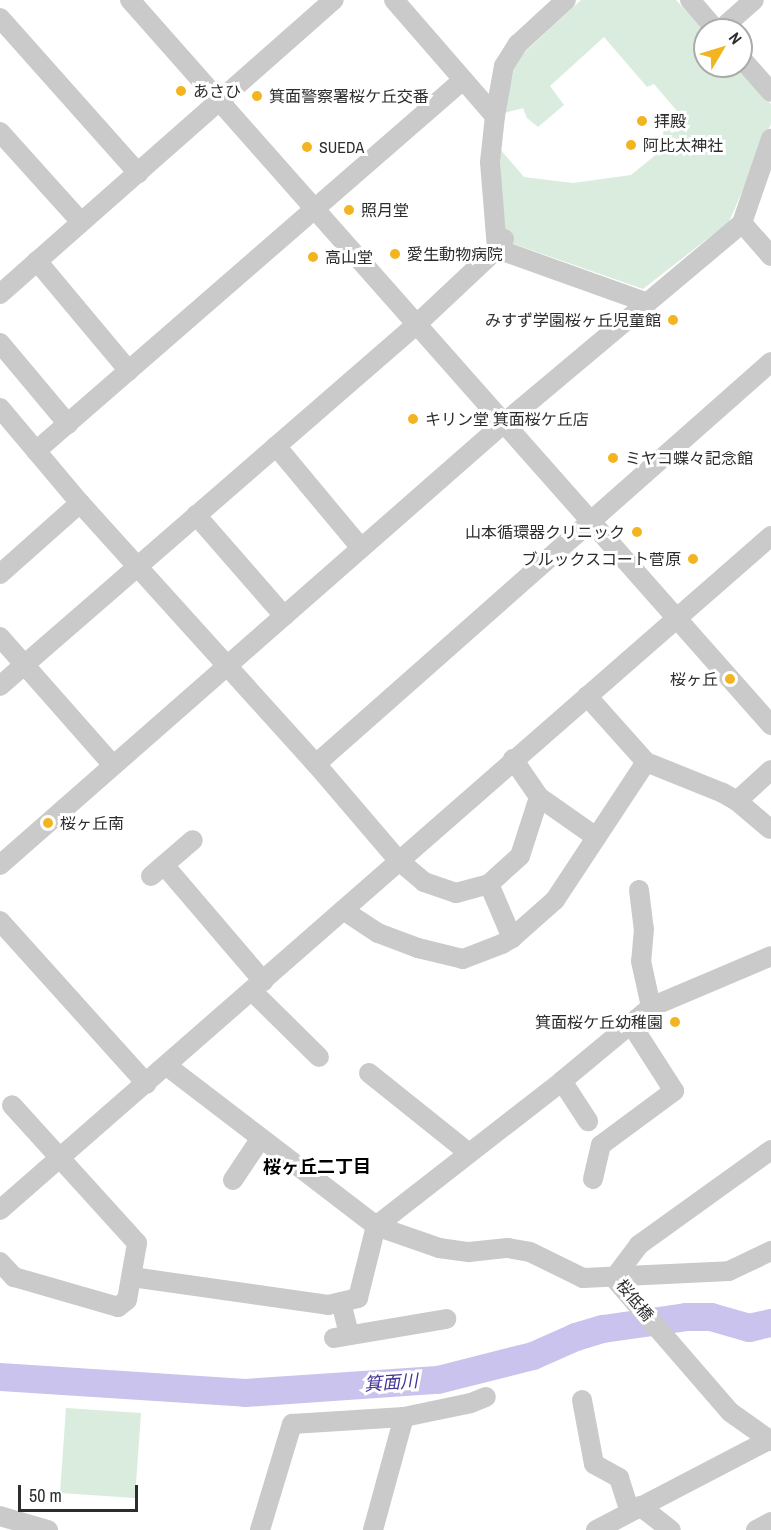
<!DOCTYPE html>
<meta charset="utf-8">
<style>
body{margin:0}
#map{position:relative;width:771px;height:1530px;overflow:hidden;background:#fff;font-family:"Archivo Narrow","Noto Sans JP",sans-serif}
div>[style]{position:absolute}
[style*='--x']{left:calc(var(--x)*1px);top:calc(var(--y)*1px);width:calc(var(--w)*1px);rotate:calc(var(--a)*1deg)}
.green>*{inset:0;background:#d9ecdd}
.river>*{height:28px;margin:-14px;padding:0 14px;transform-origin:14px;border-radius:14px;background:#cac3ed}
.minor>*{height:20px;margin:-10px;padding:0 10px;transform-origin:10px;border-radius:10px;background:#cacaca}
.dots>*{width:16px;height:16px;translate:-50% -50%;box-sizing:border-box;border:3px solid #fff;border-radius:50%}
span{translate:-50% -50%;white-space:nowrap;text-align:center;line-height:1.15;-webkit-text-stroke:6px #fff;paint-order:stroke}
.poi-label{font-size:16px;color:#2d2d2d}
.left{translate:0 -50%;text-align:left}
.right{translate:-100% -50%;text-align:right}
.street-label{font-size:16px;color:#2d2d2d}
.neighbourhood-label{font-size:18px;color:#000;font-weight:700}
.water-label{font-size:18px;color:#453594;font-style:italic}
.north{position:absolute;left:693px;top:18px;width:60px;height:60px;box-sizing:border-box;background:#fff;border:2px solid #ababab;border-radius:50%;rotate:52deg;font-size:16px;font-weight:700;line-height:24px;text-align:center;color:#2d2d2d}
.north::after{content:'';display:block;margin:auto;width:21px;height:27px;background:#f2b520;clip-path:polygon(50% 0,100% 100%,50% 72%,0 100%)}
.scale{position:absolute;left:18px;top:1485px;width:120px;height:27px;box-sizing:border-box;border:3px solid #2d2d2d;border-top:0;padding-left:8px;font-size:18px;line-height:21px;white-space:nowrap;color:#2d2d2d;-webkit-text-stroke:4px #fff;paint-order:stroke}
</style>
<div id="map">
<div class="green">
<div style="clip-path:polygon(581px 0,676px 0,705px 32px,705px 66px,736px 66px,771px 104px,771px 124px,729px 222px,643px 289px,511px 243px,501px 232px,500px 149px,524px 177px,573px 183px,631px 175px,662px 150px,664px 123px,677px 111px,654px 84px,647px 87px,604px 37px,550px 86px,564px 105px,538px 127px,527px 118px,523px 108px,504px 113px,516px 60px)"></div>
<div style="clip-path:polygon(66px 1408px,141px 1413px,135px 1498px,60px 1493px)"></div>
</div>
<div class="river">
<div style="--x:0;--y:1377;--w:246;--a:3.7"></div>
<div style="--x:245;--y:1393;--w:193;--a:-3.9"></div>
<div style="--x:438;--y:1380;--w:98;--a:-14.2"></div>
<div style="--x:533;--y:1356;--w:47;--a:-23.8"></div>
<div style="--x:576;--y:1337;--w:28;--a:-17"></div>
<div style="--x:603;--y:1329;--w:84;--a:-8.2"></div>
<div style="--x:686;--y:1317;--w:25;--a:0"></div>
<div style="--x:711;--y:1317;--w:40;--a:16"></div>
<div style="--x:749;--y:1328;--w:23;--a:-13"></div>
</div>
<div class="minor">
<div style="--x:130;--y:0;--w:968;--a:48.52"></div>
<div style="--x:394;--y:0;--w:154;--a:49"></div>
<div style="--x:690;--y:0;--w:40;--a:49"></div>
<div style="--x:0;--y:18;--w:208;--a:48.3"></div>
<div style="--x:720;--y:30;--w:45;--a:-41.4"></div>
<div style="--x:741;--y:58;--w:45;--a:48.6"></div>
<div style="--x:0;--y:132;--w:121;--a:48"></div>
<div style="--x:742;--y:223;--w:44;--a:48.7"></div>
<div style="--x:504;--y:239;--w:12;--a:125"></div>
<div style="--x:497;--y:249;--w:157;--a:19.7"></div>
<div style="--x:37;--y:261;--w:143;--a:50.1"></div>
<div style="--x:0;--y:294;--w:445;--a:-41.4"></div>
<div style="--x:0;--y:343;--w:106;--a:50"></div>
<div style="--x:0;--y:408;--w:124;--a:49.9"></div>
<div style="--x:80;--y:503;--w:352;--a:47.9"></div>
<div style="--x:316;--y:764;--w:126;--a:49.5"></div>
<div style="--x:398;--y:860;--w:34;--a:40"></div>
<div style="--x:424;--y:882;--w:34;--a:19"></div>
<div style="--x:456;--y:893;--w:34;--a:-15"></div>
<div style="--x:489;--y:884;--w:42;--a:-42.1"></div>
<div style="--x:520;--y:856;--w:62;--a:-72.1"></div>
<div style="--x:276;--y:446;--w:133;--a:50.2"></div>
<div style="--x:36;--y:451;--w:566;--a:-40.99"></div>
<div style="--x:196;--y:515;--w:134;--a:48.9"></div>
<div style="--x:0;--y:574;--w:107;--a:-41.6"></div>
<div style="--x:0;--y:637;--w:171;--a:48.6"></div>
<div style="--x:0;--y:686;--w:552;--a:-40.96"></div>
<div style="--x:417;--y:324;--w:110;--a:-43.2"></div>
<div style="--x:497;--y:249;--w:87;--a:-94.6"></div>
<div style="--x:490;--y:162;--w:46;--a:-83.8"></div>
<div style="--x:495;--y:116;--w:51;--a:-79.8"></div>
<div style="--x:504;--y:66;--w:26;--a:-58"></div>
<div style="--x:518;--y:44;--w:65;--a:-42.5"></div>
<div style="--x:587;--y:696;--w:89;--a:48.2"></div>
<div style="--x:646;--y:762;--w:83;--a:21.9"></div>
<div style="--x:723;--y:793;--w:16;--a:30"></div>
<div style="--x:737;--y:801;--w:43;--a:40.3"></div>
<div style="--x:513;--y:759;--w:46;--a:55.6"></div>
<div style="--x:539;--y:797;--w:70;--a:35.1"></div>
<div style="--x:316;--y:764;--w:607;--a:-41.46"></div>
<div style="--x:737;--y:801;--w:46;--a:-42.4"></div>
<div style="--x:0;--y:865;--w:670;--a:-41.25"></div>
<div style="--x:504;--y:423;--w:311;--a:-40"></div>
<div style="--x:742;--y:223;--w:89;--a:-71"></div>
<div style="--x:164;--y:865;--w:153;--a:49.5"></div>
<div style="--x:151;--y:876;--w:55;--a:-40.6"></div>
<div style="--x:489;--y:884;--w:59;--a:66.9"></div>
<div style="--x:639;--y:890;--w:39;--a:83"></div>
<div style="--x:644;--y:929;--w:32;--a:95"></div>
<div style="--x:641;--y:961;--w:47;--a:77.7"></div>
<div style="--x:343;--y:910;--w:42;--a:33.3"></div>
<div style="--x:378;--y:933;--w:43;--a:20.6"></div>
<div style="--x:418;--y:948;--w:46;--a:13.7"></div>
<div style="--x:463;--y:959;--w:42;--a:-21"></div>
<div style="--x:502;--y:944;--w:12;--a:-31"></div>
<div style="--x:512;--y:938;--w:57;--a:-41.5"></div>
<div style="--x:555;--y:900;--w:165;--a:-56.6"></div>
<div style="--x:0;--y:921;--w:219;--a:48"></div>
<div style="--x:252;--y:991;--w:94;--a:44.6"></div>
<div style="--x:167;--y:1066;--w:263;--a:37.4"></div>
<div style="--x:376;--y:1226;--w:67;--a:19.2"></div>
<div style="--x:439;--y:1248;--w:30;--a:8"></div>
<div style="--x:469;--y:1252;--w:39;--a:-6"></div>
<div style="--x:508;--y:1248;--w:22;--a:10"></div>
<div style="--x:530;--y:1252;--w:59;--a:26.1"></div>
<div style="--x:583;--y:1278;--w:146;--a:-2.7"></div>
<div style="--x:729;--y:1271;--w:47;--a:-25.5"></div>
<div style="--x:369;--y:1073;--w:128;--a:38.7"></div>
<div style="--x:562;--y:1081;--w:48;--a:57"></div>
<div style="--x:771;--y:1150;--w:163;--a:144.3"></div>
<div style="--x:639;--y:1245;--w:41;--a:127.1"></div>
<div style="--x:614;--y:1278;--w:177;--a:49.1"></div>
<div style="--x:730;--y:1412;--w:50;--a:35.3"></div>
<div style="--x:593;--y:1179;--w:35;--a:-77"></div>
<div style="--x:601;--y:1145;--w:91;--a:-36.5"></div>
<div style="--x:674;--y:1091;--w:80;--a:-122.7"></div>
<div style="--x:233;--y:1180;--w:50;--a:-56.3"></div>
<div style="--x:0;--y:1210;--w:1024;--a:-41.16"></div>
<div style="--x:0;--y:1262;--w:21;--a:47"></div>
<div style="--x:14;--y:1277;--w:108;--a:16.1"></div>
<div style="--x:118;--y:1307;--w:11;--a:-38"></div>
<div style="--x:127;--y:1300;--w:58;--a:-80"></div>
<div style="--x:137;--y:1243;--w:186;--a:-132.2"></div>
<div style="--x:132;--y:1277;--w:198;--a:8.1"></div>
<div style="--x:328;--y:1305;--w:31;--a:-13"></div>
<div style="--x:358;--y:1298;--w:74;--a:-76"></div>
<div style="--x:376;--y:1226;--w:236;--a:-37.9"></div>
<div style="--x:562;--y:1081;--w:116;--a:-39.7"></div>
<div style="--x:651;--y:1007;--w:130;--a:-23"></div>
<div style="--x:341;--y:1302;--w:34;--a:76"></div>
<div style="--x:334;--y:1338;--w:114;--a:-9.6"></div>
<div style="--x:582;--y:1400;--w:65;--a:79.4"></div>
<div style="--x:594;--y:1464;--w:29;--a:29"></div>
<div style="--x:619;--y:1478;--w:35;--a:72"></div>
<div style="--x:640;--y:1506;--w:39;--a:38"></div>
<div style="--x:0;--y:1516;--w:50;--a:16.3"></div>
<div style="--x:260;--y:1530;--w:111;--a:-73.2"></div>
<div style="--x:292;--y:1424;--w:112;--a:-3.6"></div>
<div style="--x:404;--y:1417;--w:68;--a:-11.8"></div>
<div style="--x:471;--y:1403;--w:16;--a:-22"></div>
<div style="--x:373;--y:1530;--w:117;--a:-74.7"></div>
<div style="--x:596;--y:1530;--w:197;--a:-27.5"></div>
<div style="--x:756;--y:1530;--w:17;--a:-28"></div>
</div>
<div class="dots">
<div style="left:181px;top:91px;background:#f2b520"></div>
<div style="left:257px;top:96px;background:#f2b520"></div>
<div style="left:642px;top:121px;background:#f2b520"></div>
<div style="left:631px;top:145px;background:#f2b520"></div>
<div style="left:307px;top:147px;background:#f2b520"></div>
<div style="left:349px;top:210px;background:#f2b520"></div>
<div style="left:395px;top:254px;background:#f2b520"></div>
<div style="left:313px;top:257px;background:#f2b520"></div>
<div style="left:673px;top:320px;background:#f2b520"></div>
<div style="left:413px;top:419px;background:#f2b520"></div>
<div style="left:613px;top:458px;background:#f2b520"></div>
<div style="left:637px;top:532px;background:#f2b520"></div>
<div style="left:693px;top:559px;background:#f2b520"></div>
<div style="left:730px;top:679px;background:#f2b520"></div>
<div style="left:48px;top:823px;background:#f2b520"></div>
<div style="left:675px;top:1022px;background:#f2b520"></div>
</div>
<div class="poi-label">
<span class="left" style="left:193px;top:91px">あさひ</span>
<span class="left" style="left:269px;top:96px">箕面警察署桜ケ丘交番</span>
<span class="left" style="left:654px;top:121px">拝殿</span>
<span class="left" style="left:643px;top:145px">阿比太神社</span>
<span class="left" style="left:319px;top:147px">SUEDA</span>
<span class="left" style="left:361px;top:210px">照月堂</span>
<span class="left" style="left:407px;top:254px">愛生動物病院</span>
<span class="left" style="left:325px;top:257px">高山堂</span>
<span class="right" style="left:661px;top:320px">みすず学園桜ヶ丘児童館</span>
<span class="left" style="left:425px;top:419px">キリン堂 箕面桜ケ丘店</span>
<span class="left" style="left:625px;top:458px">ミヤコ蝶々記念館</span>
<span class="right" style="left:625px;top:532px">山本循環器クリニック</span>
<span class="right" style="left:681px;top:559px">ブルックスコート菅原</span>
<span class="right" style="left:718px;top:679px">桜ヶ丘</span>
<span class="left" style="left:60px;top:823px">桜ヶ丘南</span>
<span class="right" style="left:663px;top:1022px">箕面桜ケ丘幼稚園</span>
</div>
<div class="street-label">
<span style="left:635px;top:1300px;rotate:51deg">桜低橋</span>
</div>
<div class="neighbourhood-label">
<span style="left:317px;top:1167px">桜ヶ丘二丁目</span>
</div>
<div class="water-label">
<span style="left:391px;top:1383px;rotate:-4deg">箕面川</span>
</div>
<div class="north">N</div>
<div class="scale">50 m</div>
</div>
